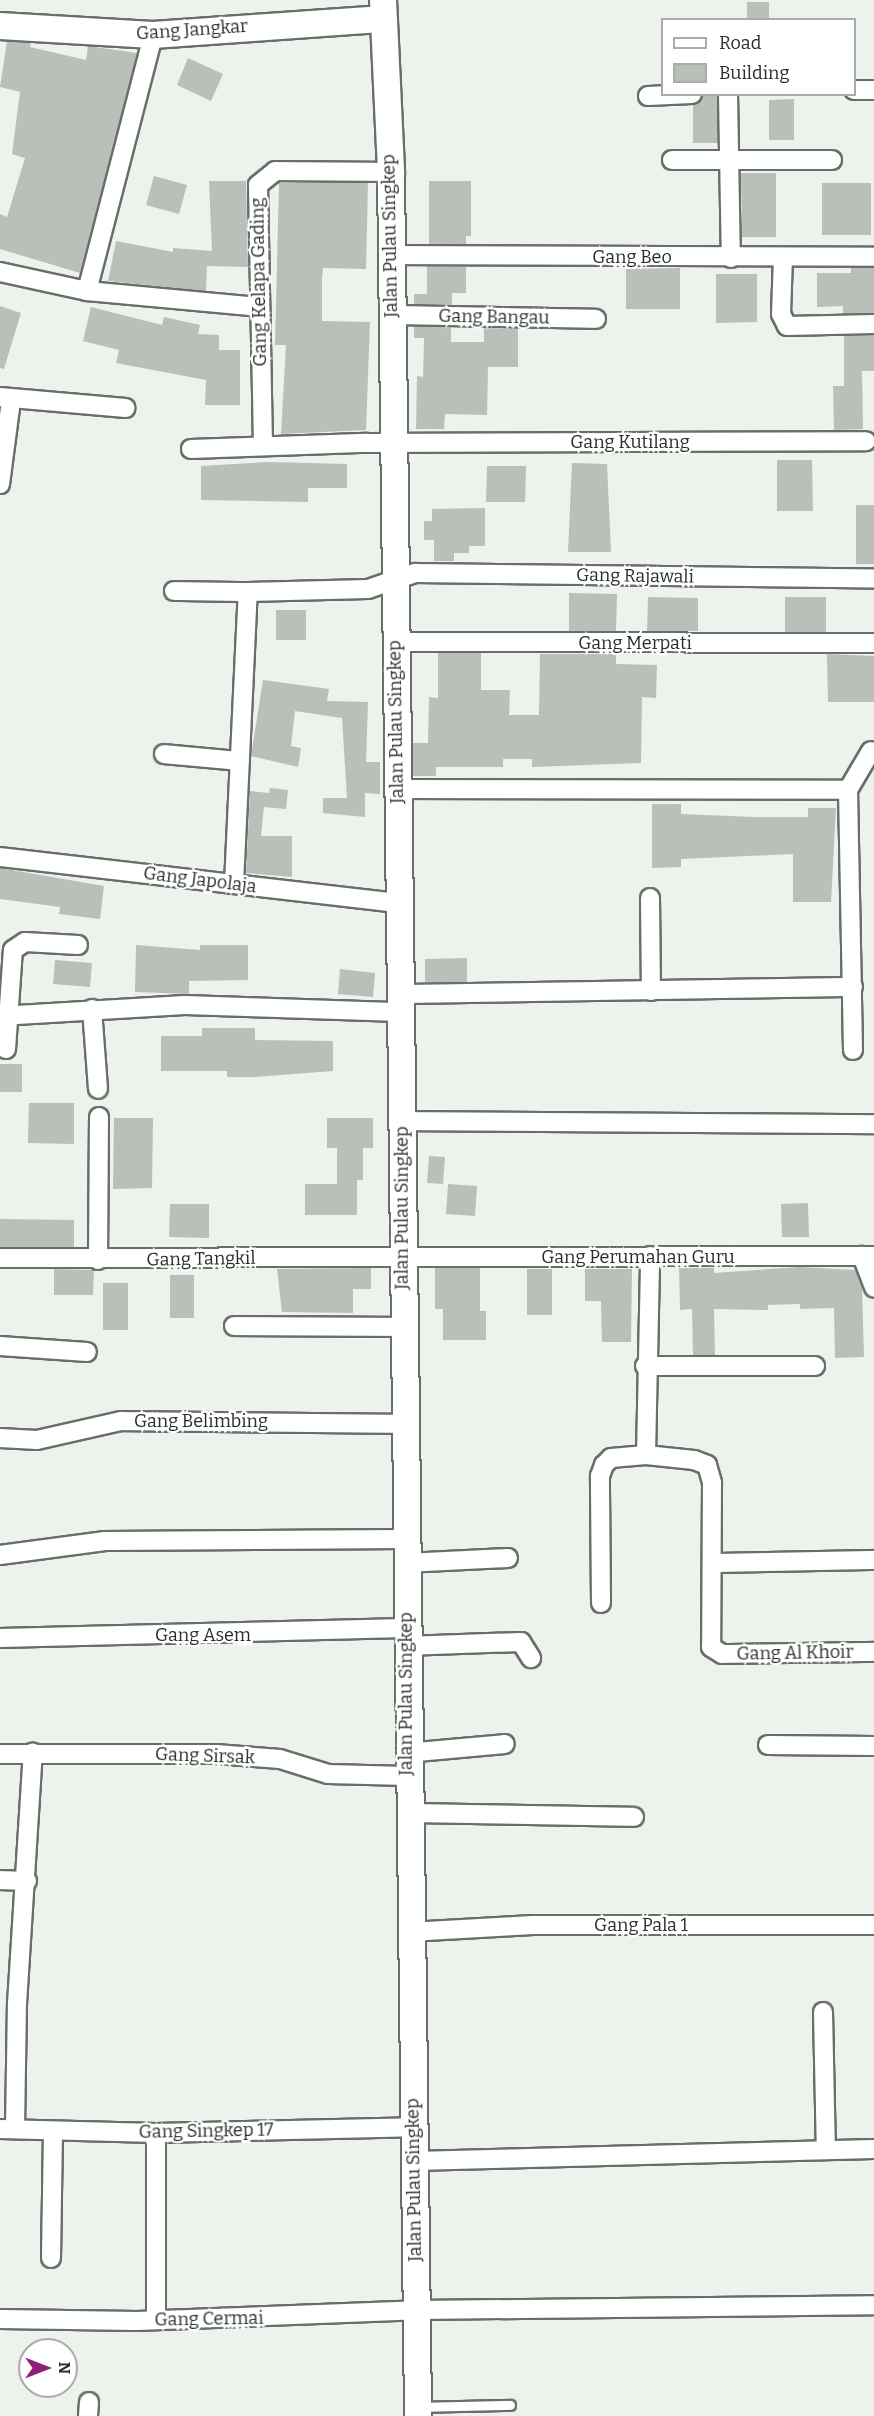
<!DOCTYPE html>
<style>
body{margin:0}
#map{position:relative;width:874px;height:2416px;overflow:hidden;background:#ecf2ec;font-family:Bitter,serif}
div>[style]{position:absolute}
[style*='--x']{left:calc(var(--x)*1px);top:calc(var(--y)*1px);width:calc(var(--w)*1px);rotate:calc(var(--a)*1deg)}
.building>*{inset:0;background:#b9bfb9}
.roads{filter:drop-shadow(2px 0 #686e68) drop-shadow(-2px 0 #686e68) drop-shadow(0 2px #686e68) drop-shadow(0 -2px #686e68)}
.lane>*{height:9px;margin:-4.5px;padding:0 4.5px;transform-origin:4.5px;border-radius:4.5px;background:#fff}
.street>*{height:18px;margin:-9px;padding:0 9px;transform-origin:9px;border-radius:9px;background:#fff}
.secondary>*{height:26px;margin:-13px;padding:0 13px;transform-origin:13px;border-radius:13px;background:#fff}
span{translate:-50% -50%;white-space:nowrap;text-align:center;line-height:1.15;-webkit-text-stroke:4.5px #fff;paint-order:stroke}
.street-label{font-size:18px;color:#2a2c2a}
.legend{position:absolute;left:661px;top:18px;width:195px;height:78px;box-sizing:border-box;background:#fff;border:2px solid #aaabaa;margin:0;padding:8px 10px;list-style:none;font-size:18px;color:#2a2c2a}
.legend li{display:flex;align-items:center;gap:12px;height:30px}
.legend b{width:30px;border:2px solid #aaabaa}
.north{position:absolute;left:18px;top:2338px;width:60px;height:60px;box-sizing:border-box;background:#fff;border:2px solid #aaabaa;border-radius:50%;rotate:90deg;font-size:16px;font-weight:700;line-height:24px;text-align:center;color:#2a2c2a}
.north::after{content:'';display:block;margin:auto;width:21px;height:27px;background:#8e1d7e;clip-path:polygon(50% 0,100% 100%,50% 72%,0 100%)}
</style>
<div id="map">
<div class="building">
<div style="clip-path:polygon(747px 2px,769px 2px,769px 20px,747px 20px)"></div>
<div style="clip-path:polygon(7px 41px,31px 43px,30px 47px,86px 60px,88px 46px,137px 53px,80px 273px,0 249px,0 214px,7px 217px,25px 158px,12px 154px,20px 92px,0 87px)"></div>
<div style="clip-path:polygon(188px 58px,223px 74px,211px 101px,177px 85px)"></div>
<div style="clip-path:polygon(717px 95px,718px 143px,693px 143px,693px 105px,703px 96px)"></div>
<div style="clip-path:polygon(794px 99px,794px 140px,769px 140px,769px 100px)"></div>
<div style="clip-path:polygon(741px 173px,776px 173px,776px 237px,742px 237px)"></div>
<div style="clip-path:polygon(154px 176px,187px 185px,179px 214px,146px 205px)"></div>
<div style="clip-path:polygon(209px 181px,246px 181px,248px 267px,207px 266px,206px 291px,108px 281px,116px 241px,173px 252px,173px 248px,212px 251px)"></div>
<div style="clip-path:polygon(429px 181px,471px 181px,471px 236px,466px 236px,466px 244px,429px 244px)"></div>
<div style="clip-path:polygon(279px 183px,368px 183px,366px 269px,323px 268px,322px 278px,322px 321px,370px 322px,366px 430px,281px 434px,286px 345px,275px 345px)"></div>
<div style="clip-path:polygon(822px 183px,871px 183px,871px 235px,822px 235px)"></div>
<div style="clip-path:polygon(427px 266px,466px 267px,466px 293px,452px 293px,452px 305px,414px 304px,414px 294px,427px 294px)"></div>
<div style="clip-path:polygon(680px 268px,680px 309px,626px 309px,626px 269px)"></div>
<div style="clip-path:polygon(851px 268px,874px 268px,874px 313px,843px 313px,843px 306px,817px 307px,817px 273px,851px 273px)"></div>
<div style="clip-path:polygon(716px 274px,757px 274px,757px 322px,716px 323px)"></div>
<div style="clip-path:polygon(0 306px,21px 313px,4px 369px,0 368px)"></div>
<div style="clip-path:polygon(91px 307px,162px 325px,164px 317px,200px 325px,198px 334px,219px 335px,219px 350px,240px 350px,240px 405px,205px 405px,206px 380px,116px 363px,119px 350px,83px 341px)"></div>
<div style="clip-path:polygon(414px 327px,451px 327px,451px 342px,484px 342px,484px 328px,518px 329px,518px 367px,488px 367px,487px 415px,445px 414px,444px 429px,416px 429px,417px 376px,423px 377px,424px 338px,414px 338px)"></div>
<div style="clip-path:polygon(874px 335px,874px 371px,862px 371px,863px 429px,834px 430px,833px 386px,844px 386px,844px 336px)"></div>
<div style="clip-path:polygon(777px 460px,812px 460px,813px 511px,777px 511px)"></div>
<div style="clip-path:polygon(268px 462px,347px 464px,347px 488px,308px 488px,308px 502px,201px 500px,201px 466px)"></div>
<div style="clip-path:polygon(572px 463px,607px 464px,611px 552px,568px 552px)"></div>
<div style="clip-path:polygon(487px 466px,526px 466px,525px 502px,486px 502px)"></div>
<div style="clip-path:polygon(856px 505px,874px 505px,874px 564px,856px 564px)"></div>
<div style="clip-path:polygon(485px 508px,485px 546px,469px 546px,469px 553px,454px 553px,454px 561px,434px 561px,434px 540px,424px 540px,424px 521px,432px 521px,432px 509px)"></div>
<div style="clip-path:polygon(569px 593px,617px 594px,616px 631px,569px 631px)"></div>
<div style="clip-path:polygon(648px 597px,698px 598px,698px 631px,647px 631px)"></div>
<div style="clip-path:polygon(785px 597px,826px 597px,826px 632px,785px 632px)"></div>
<div style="clip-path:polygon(276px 610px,306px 610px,306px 640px,276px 640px)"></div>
<div style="clip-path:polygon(438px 653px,481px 653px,481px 690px,510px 690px,509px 715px,539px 715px,540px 654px,616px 654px,616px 664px,657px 665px,656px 698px,642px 697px,641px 763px,532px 767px,532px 759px,503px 759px,503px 767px,436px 767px,436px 776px,413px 776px,413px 743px,428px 743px,429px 697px,438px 698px)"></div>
<div style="clip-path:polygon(827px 654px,874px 656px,874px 702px,828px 702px)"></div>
<div style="clip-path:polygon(263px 680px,329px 689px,327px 701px,368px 702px,366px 762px,380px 762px,380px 794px,365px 793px,365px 817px,323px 813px,323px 798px,347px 798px,342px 718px,295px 711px,291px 746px,301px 748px,298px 767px,251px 756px)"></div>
<div style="clip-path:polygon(270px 788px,288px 790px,286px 809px,264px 807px,261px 836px,292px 836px,292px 877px,246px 873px,250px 791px,269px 793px)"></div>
<div style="clip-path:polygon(652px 804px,681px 804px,681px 814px,754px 817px,808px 817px,808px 808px,836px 808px,831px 902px,793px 902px,793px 854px,681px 859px,681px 867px,652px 868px)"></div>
<div style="clip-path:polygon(0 868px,104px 886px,100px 919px,59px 914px,60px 907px,0 899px)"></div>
<div style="clip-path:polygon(136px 945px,200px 950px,200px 945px,248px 945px,248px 980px,189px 981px,189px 994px,135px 992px)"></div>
<div style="clip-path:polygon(467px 958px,467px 982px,425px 982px,425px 959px)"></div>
<div style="clip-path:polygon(55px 960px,92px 963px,90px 987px,53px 984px)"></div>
<div style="clip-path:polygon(340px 969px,375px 973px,373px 997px,338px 994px)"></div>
<div style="clip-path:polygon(202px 1028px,255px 1028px,255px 1040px,333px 1041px,333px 1071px,255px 1077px,227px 1077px,227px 1071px,161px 1071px,161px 1036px,202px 1036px)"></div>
<div style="clip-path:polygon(0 1064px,22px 1064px,22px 1092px,0 1092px)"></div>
<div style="clip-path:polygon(29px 1103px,74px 1103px,74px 1144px,28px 1143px)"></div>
<div style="clip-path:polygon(114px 1118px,153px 1118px,152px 1188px,113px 1189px)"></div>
<div style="clip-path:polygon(327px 1118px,373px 1118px,373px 1148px,363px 1148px,363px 1180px,357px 1180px,357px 1215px,305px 1215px,305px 1184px,337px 1184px,337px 1148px,327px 1148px)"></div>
<div style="clip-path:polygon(429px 1156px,445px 1157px,443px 1184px,427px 1183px)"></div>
<div style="clip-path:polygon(448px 1184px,477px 1186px,475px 1216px,446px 1214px)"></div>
<div style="clip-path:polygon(808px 1203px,809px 1237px,782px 1237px,781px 1204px)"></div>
<div style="clip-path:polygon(170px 1204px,209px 1204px,209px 1238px,169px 1237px)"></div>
<div style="clip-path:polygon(0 1219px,74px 1220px,74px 1247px,0 1247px)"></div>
<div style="clip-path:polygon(799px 1267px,855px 1270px,862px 1288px,864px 1357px,835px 1358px,834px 1308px,800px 1309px,800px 1304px,768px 1305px,768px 1310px,714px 1309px,715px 1355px,693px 1355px,692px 1309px,680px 1310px,679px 1268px,714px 1268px,714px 1273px)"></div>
<div style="clip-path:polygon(371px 1268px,371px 1289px,353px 1289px,353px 1313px,282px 1312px,277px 1269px)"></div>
<div style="clip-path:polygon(435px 1268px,480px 1268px,480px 1311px,486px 1311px,486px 1340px,443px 1340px,443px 1309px,435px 1309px)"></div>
<div style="clip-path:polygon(54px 1269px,94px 1270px,93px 1295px,54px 1295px)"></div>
<div style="clip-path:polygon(527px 1269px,552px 1269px,552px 1315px,527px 1315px)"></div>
<div style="clip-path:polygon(585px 1269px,632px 1269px,631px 1342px,602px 1342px,601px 1301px,585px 1301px)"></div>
<div style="clip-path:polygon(170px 1275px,194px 1275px,194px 1318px,170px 1318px)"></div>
<div style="clip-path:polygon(103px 1283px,128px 1283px,128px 1330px,103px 1330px)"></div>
</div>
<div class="roads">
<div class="lane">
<div style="--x:420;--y:2407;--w:90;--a:-1.3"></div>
</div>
<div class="street">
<div style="--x:854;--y:90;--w:20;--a:0"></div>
<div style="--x:728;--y:94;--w:164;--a:89"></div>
<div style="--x:648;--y:96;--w:44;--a:-2.6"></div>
<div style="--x:672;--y:160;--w:160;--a:0"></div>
<div style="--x:390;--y:255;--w:484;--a:0.2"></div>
<div style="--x:783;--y:257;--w:57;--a:92"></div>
<div style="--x:781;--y:314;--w:13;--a:63"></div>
<div style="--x:787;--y:326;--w:87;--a:-1.3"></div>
<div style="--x:0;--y:272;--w:89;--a:12.3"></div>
<div style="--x:87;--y:291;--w:172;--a:5.3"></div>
<div style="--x:87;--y:291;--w:264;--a:-75.5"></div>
<div style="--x:391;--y:315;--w:205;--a:1.1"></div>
<div style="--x:0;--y:397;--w:126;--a:5"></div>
<div style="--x:263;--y:445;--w:260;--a:-91.1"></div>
<div style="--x:258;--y:185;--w:22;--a:-39"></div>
<div style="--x:275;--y:171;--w:116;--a:0.5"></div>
<div style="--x:191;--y:449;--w:176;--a:-2"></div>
<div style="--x:367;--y:443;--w:499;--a:-0.2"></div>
<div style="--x:0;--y:484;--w:85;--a:-82.5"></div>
<div style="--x:174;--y:591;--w:74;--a:0.8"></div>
<div style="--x:395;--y:642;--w:479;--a:0.1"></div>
<div style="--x:164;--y:754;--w:76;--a:5.3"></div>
<div style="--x:397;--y:789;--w:451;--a:0.1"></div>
<div style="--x:0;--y:857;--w:402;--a:6.6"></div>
<div style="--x:234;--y:884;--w:292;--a:-87.3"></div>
<div style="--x:248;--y:592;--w:120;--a:-1.4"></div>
<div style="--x:368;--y:589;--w:50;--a:-18.8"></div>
<div style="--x:415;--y:573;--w:459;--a:0.7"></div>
<div style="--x:650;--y:898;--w:93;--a:89.4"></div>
<div style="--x:400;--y:994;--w:453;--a:-0.9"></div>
<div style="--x:92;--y:1009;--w:80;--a:85.7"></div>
<div style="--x:0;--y:1016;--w:185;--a:-3.4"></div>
<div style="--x:185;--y:1005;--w:215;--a:1.9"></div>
<div style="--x:6;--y:1049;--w:99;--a:-86"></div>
<div style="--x:13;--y:950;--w:14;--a:-34"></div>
<div style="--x:25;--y:942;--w:53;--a:3.2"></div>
<div style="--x:853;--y:1050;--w:260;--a:-91.1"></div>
<div style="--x:848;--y:790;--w:45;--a:-59.5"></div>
<div style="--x:401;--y:1121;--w:473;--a:0.4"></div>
<div style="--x:862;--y:1256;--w:34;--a:69"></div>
<div style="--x:0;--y:1258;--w:874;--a:-0.13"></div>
<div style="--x:98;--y:1260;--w:143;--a:-89.6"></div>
<div style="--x:234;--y:1326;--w:169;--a:0.3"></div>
<div style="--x:0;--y:1346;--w:87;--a:3.9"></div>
<div style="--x:645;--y:1366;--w:170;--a:0"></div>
<div style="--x:0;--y:1438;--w:37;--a:3"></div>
<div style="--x:37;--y:1440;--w:86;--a:-12.7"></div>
<div style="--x:121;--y:1421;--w:283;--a:0.6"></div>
<div style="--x:646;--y:1455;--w:199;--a:-88.8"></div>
<div style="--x:0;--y:1555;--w:106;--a:-7.6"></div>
<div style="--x:105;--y:1541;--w:299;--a:-0.4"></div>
<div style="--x:405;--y:1563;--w:103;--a:-2.8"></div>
<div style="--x:712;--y:1563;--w:162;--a:-1.1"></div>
<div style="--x:601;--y:1603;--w:127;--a:-90.5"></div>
<div style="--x:600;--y:1476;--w:12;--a:-70"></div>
<div style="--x:604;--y:1465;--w:10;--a:-45"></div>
<div style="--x:611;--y:1458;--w:35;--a:-5"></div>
<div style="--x:646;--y:1455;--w:48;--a:5.9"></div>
<div style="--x:694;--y:1460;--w:14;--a:21"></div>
<div style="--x:707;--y:1465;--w:19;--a:74"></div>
<div style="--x:712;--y:1483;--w:164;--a:90.3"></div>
<div style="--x:711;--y:1647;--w:13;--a:32"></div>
<div style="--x:722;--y:1654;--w:152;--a:-0.8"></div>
<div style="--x:0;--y:1638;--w:405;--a:-1.4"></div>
<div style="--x:405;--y:1646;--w:116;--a:-2"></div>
<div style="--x:521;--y:1642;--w:19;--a:58"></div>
<div style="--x:768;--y:1745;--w:106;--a:0.5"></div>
<div style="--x:406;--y:1753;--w:99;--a:-5.2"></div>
<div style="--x:0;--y:1754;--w:216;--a:0"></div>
<div style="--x:216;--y:1754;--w:64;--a:4.5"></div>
<div style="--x:280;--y:1759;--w:50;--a:17.4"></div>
<div style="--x:328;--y:1774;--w:79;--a:1.5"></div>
<div style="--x:407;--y:1813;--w:227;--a:1"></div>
<div style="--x:0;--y:1880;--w:27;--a:2"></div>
<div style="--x:409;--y:1932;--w:124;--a:-3.2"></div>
<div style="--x:533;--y:1925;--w:341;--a:0"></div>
<div style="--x:823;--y:2012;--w:138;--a:88.8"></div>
<div style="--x:0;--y:2129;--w:156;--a:1.5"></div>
<div style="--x:156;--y:2133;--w:257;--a:-1.3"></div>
<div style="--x:15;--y:2129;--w:125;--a:-89.1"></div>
<div style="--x:17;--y:2004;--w:252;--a:-86.4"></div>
<div style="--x:156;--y:2133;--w:187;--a:90"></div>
<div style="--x:414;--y:2161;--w:460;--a:-1.5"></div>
<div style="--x:51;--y:2258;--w:127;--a:-89.1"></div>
<div style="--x:0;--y:2319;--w:137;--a:0.8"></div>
<div style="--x:137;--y:2321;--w:280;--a:-2.2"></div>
<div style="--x:417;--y:2310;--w:457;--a:-0.6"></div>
<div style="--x:88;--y:2416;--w:14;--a:-86"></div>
</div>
<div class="secondary">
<div style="--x:383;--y:0;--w:172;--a:87.3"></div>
<div style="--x:391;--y:172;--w:2244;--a:89.31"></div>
<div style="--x:0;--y:26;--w:153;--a:3.4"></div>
<div style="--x:153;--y:35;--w:231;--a:-4"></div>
</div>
</div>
<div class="street-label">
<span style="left:192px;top:30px;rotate:-4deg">Gang Jangkar</span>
<span style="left:390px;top:236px;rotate:-91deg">Jalan Pulau Singkep</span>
<span style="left:632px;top:257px">Gang Beo</span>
<span style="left:259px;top:282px;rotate:-91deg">Gang Kelapa Gading</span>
<span style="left:494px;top:317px;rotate:1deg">Gang Bangau</span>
<span style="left:630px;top:442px">Gang Kutilang</span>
<span style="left:635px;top:576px;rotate:1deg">Gang Rajawali</span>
<span style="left:635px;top:643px">Gang Merpati</span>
<span style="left:396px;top:722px;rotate:-91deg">Jalan Pulau Singkep</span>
<span style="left:200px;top:880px;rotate:7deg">Gang Japolaja</span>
<span style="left:402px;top:1208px;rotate:-90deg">Jalan Pulau Singkep</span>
<span style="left:638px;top:1257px">Gang Perumahan Guru</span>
<span style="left:201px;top:1259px;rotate:-1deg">Gang Tangkil</span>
<span style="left:201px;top:1421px">Gang Belimbing</span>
<span style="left:203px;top:1635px">Gang Asem</span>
<span style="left:795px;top:1653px;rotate:-1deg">Gang Al Khoir</span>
<span style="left:406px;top:1694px;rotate:-90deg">Jalan Pulau Singkep</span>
<span style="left:205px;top:1756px;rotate:2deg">Gang Sirsak</span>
<span style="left:641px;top:1925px">Gang Pala 1</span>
<span style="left:206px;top:2131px;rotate:-1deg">Gang Singkep 17</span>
<span style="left:414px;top:2180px;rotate:-91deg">Jalan Pulau Singkep</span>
<span style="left:209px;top:2319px;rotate:-1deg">Gang Cermai</span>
</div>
<ul class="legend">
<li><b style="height:8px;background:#fff"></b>Road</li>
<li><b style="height:16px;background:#b9bfb9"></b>Building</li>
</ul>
<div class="north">N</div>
</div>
